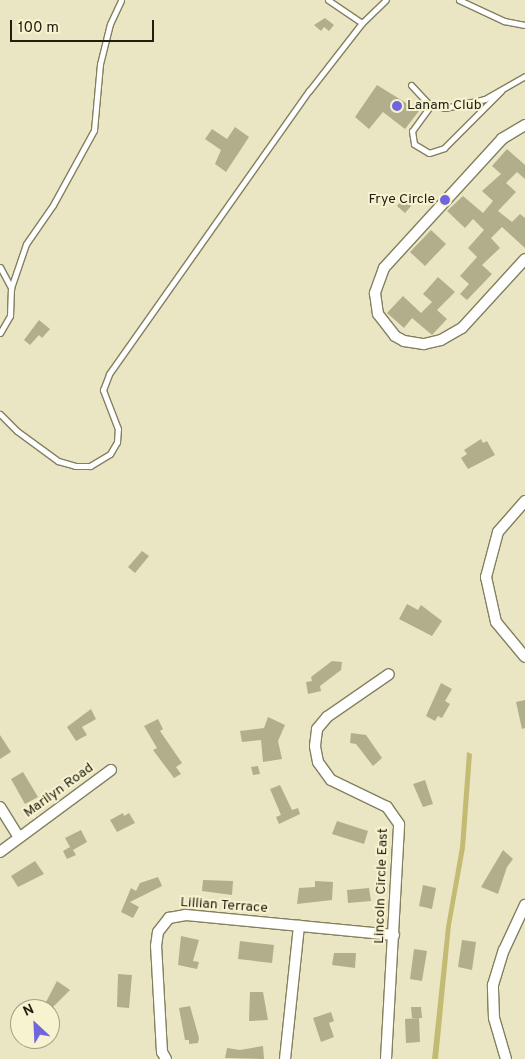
<!DOCTYPE html>
<style>
body{margin:0}
#map{position:relative;width:525px;height:1059px;overflow:hidden;background:#eae6c3;font-family:Overpass,sans-serif}
div>[style]{position:absolute}
[style*='--x']{left:calc(var(--x)*1px);top:calc(var(--y)*1px);width:calc(var(--w)*1px);rotate:calc(var(--a)*1deg)}
.green>*{inset:0;background:#c3bb73}
.building>*{inset:0;background:#b1ae8c}
.roads{filter:drop-shadow(1px 0 #838060) drop-shadow(-1px 0 #838060) drop-shadow(0 1px #838060) drop-shadow(0 -1px #838060)}
.lane>*{height:5px;margin:-2.5px;padding:0 2.5px;transform-origin:2.5px;border-radius:2.5px;background:#fff}
.street>*{height:10px;margin:-5px;padding:0 5px;transform-origin:5px;border-radius:5px;background:#fff}
.dots>*{width:14px;height:14px;translate:-50% -50%;box-sizing:border-box;border:2px solid #f7f3d0;border-radius:50%}
span{translate:-50% -50%;white-space:nowrap;text-align:center;line-height:1.15;-webkit-text-stroke:4px #f7f3d0;paint-order:stroke}
.poi-label{font-size:14px;color:#1f1e11}
.left{translate:0 -50%;text-align:left}
.right{translate:-100% -50%;text-align:right}
.street-label{font-size:14px;color:#1f1e11}
.north{position:absolute;left:10px;top:999px;width:50px;height:50px;box-sizing:border-box;background:#f7f3d0;border:1px solid #a19e84;border-radius:50%;rotate:335deg;font-size:14px;font-weight:700;line-height:20px;text-align:center;color:#1f1e11}
.north::after{content:'';display:block;margin:auto;width:18px;height:22px;background:#7065df;clip-path:polygon(50% 0,100% 100%,50% 72%,0 100%)}
.scale{position:absolute;left:10px;top:20px;width:144px;height:22px;box-sizing:border-box;border:2px solid #1f1e11;border-top:0;padding-left:6px;font-size:15px;line-height:18px;white-space:nowrap;color:#1f1e11;-webkit-text-stroke:4px #f7f3d0;paint-order:stroke}
</style>
<div id="map">
<div class="green">
<div style="clip-path:polygon(467px 752px,472px 754px,465px 848px,451px 925px,438px 1059px,432px 1059px,446px 927px,460px 847px)"></div>
</div>
<div class="building">
<div style="clip-path:polygon(325px 18px,334px 25px,329px 31px,324px 27px,321px 31px,314px 25px)"></div>
<div style="clip-path:polygon(377px 85px,419px 111px,405px 129px,383px 112px,369px 129px,355px 117px)"></div>
<div style="clip-path:polygon(235px 127px,249px 137px,226px 172px,215px 164px,221px 150px,205px 139px,212px 129px,227px 139px)"></div>
<div style="clip-path:polygon(507px 149px,525px 165px,525px 179px,517px 172px,506px 183px,516px 192px,498px 211px,512px 222px,520px 214px,525px 218px,525px 248px,502px 227px,491px 238px,500px 248px,482px 265px,492px 274px,467px 300px,460px 294px,469px 284px,460px 276px,477px 257px,468px 248px,484px 230px,473px 219px,465px 228px,447px 211px,463px 196px,483px 213px,493px 201px,482px 191px,501px 174px,492px 166px)"></div>
<div style="clip-path:polygon(403px 199px,411px 206px,405px 213px,397px 206px)"></div>
<div style="clip-path:polygon(431px 230px,446px 244px,425px 266px,410px 252px)"></div>
<div style="clip-path:polygon(438px 277px,455px 292px,437px 310px,447px 319px,432px 335px,412px 318px,404px 328px,387px 313px,403px 296px,421px 313px,432px 302px,423px 294px)"></div>
<div style="clip-path:polygon(39px 320px,50px 329px,42px 338px,39px 335px,30px 345px,24px 340px)"></div>
<div style="clip-path:polygon(481px 439px,483px 443px,487px 441px,495px 455px,468px 469px,461px 458px,467px 454px,464px 450px)"></div>
<div style="clip-path:polygon(142px 551px,149px 556px,135px 573px,128px 567px)"></div>
<div style="clip-path:polygon(407px 604px,418px 610px,421px 605px,442px 621px,432px 636px,399px 619px)"></div>
<div style="clip-path:polygon(332px 661px,342px 662px,341px 670px,320px 686px,321px 691px,308px 694px,306px 682px,312px 681px,311px 677px)"></div>
<div style="clip-path:polygon(441px 683px,452px 689px,445px 701px,450px 704px,442px 718px,438px 716px,435px 721px,426px 716px)"></div>
<div style="clip-path:polygon(525px 700px,525px 728px,522px 729px,516px 702px)"></div>
<div style="clip-path:polygon(91px 709px,96px 719px,82px 727px,87px 735px,76px 741px,67px 727px)"></div>
<div style="clip-path:polygon(268px 717px,285px 725px,278px 741px,282px 759px,263px 762px,261px 740px,242px 742px,240px 731px,264px 728px)"></div>
<div style="clip-path:polygon(158px 719px,163px 729px,160px 731px,182px 763px,176px 767px,181px 774px,174px 778px,153px 750px,157px 748px,144px 726px)"></div>
<div style="clip-path:polygon(351px 733px,366px 735px,382px 758px,373px 766px,356px 744px,350px 743px)"></div>
<div style="clip-path:polygon(0 735px,11px 752px,0 759px)"></div>
<div style="clip-path:polygon(258px 766px,260px 774px,253px 775px,251px 767px)"></div>
<div style="clip-path:polygon(23px 772px,38px 797px,25px 804px,11px 779px)"></div>
<div style="clip-path:polygon(425px 780px,433px 804px,423px 807px,413px 784px)"></div>
<div style="clip-path:polygon(280px 785px,292px 810px,298px 808px,300px 814px,279px 824px,276px 817px,281px 815px,270px 789px)"></div>
<div style="clip-path:polygon(123px 813px,124px 816px,129px 813px,135px 823px,117px 832px,110px 820px)"></div>
<div style="clip-path:polygon(337px 821px,368px 831px,364px 844px,332px 834px)"></div>
<div style="clip-path:polygon(81px 830px,87px 842px,73px 850px,76px 855px,67px 859px,63px 851px,70px 847px,65px 838px)"></div>
<div style="clip-path:polygon(503px 850px,513px 859px,507px 867px,498px 894px,481px 887px)"></div>
<div style="clip-path:polygon(35px 861px,44px 874px,18px 887px,11px 876px)"></div>
<div style="clip-path:polygon(158px 877px,162px 886px,130px 902px,139px 907px,133px 918px,121px 912px,131px 888px,136px 891px,140px 883px)"></div>
<div style="clip-path:polygon(203px 880px,233px 881px,232px 895px,202px 891px)"></div>
<div style="clip-path:polygon(315px 881px,333px 882px,332px 900px,297px 904px,299px 888px,315px 887px)"></div>
<div style="clip-path:polygon(423px 885px,436px 888px,432px 909px,419px 906px)"></div>
<div style="clip-path:polygon(369px 888px,371px 901px,348px 903px,347px 890px)"></div>
<div style="clip-path:polygon(181px 936px,199px 940px,193px 961px,199px 962px,197px 969px,178px 965px)"></div>
<div style="clip-path:polygon(462px 940px,476px 942px,472px 970px,458px 967px)"></div>
<div style="clip-path:polygon(240px 941px,274px 945px,272px 963px,238px 959px)"></div>
<div style="clip-path:polygon(414px 949px,427px 951px,422px 981px,410px 979px)"></div>
<div style="clip-path:polygon(334px 953px,356px 953px,355px 968px,332px 965px)"></div>
<div style="clip-path:polygon(118px 974px,132px 975px,129px 1008px,117px 1007px)"></div>
<div style="clip-path:polygon(57px 981px,70px 990px,53px 1007px,46px 1002px)"></div>
<div style="clip-path:polygon(250px 992px,263px 992px,268px 1020px,249px 1021px)"></div>
<div style="clip-path:polygon(190px 1006px,199px 1038px,198px 1043px,189px 1044px,189px 1040px,185px 1040px,179px 1008px)"></div>
<div style="clip-path:polygon(411px 1007px,421px 1007px,422px 1018px,412px 1018px)"></div>
<div style="clip-path:polygon(331px 1012px,334px 1021px,329px 1023px,334px 1037px,321px 1042px,313px 1018px)"></div>
<div style="clip-path:polygon(419px 1018px,420px 1042px,406px 1043px,405px 1019px)"></div>
<div style="clip-path:polygon(263px 1046px,264px 1059px,225px 1058px,227px 1048px,240px 1050px)"></div>
</div>
<div class="roads">
<div class="lane">
<div style="--x:459;--y:0;--w:50;--a:25"></div>
<div style="--x:504;--y:21;--w:21;--a:11"></div>
<div style="--x:362;--y:23;--w:33;--a:-44"></div>
<div style="--x:411;--y:85;--w:26;--a:47"></div>
<div style="--x:429;--y:104;--w:16;--a:14"></div>
<div style="--x:445;--y:108;--w:41;--a:-12.7"></div>
<div style="--x:485;--y:99;--w:46;--a:-29.9"></div>
<div style="--x:431;--y:105;--w:32;--a:126"></div>
<div style="--x:412;--y:131;--w:13;--a:81"></div>
<div style="--x:414;--y:144;--w:17;--a:31"></div>
<div style="--x:429;--y:153;--w:16;--a:-18"></div>
<div style="--x:444;--y:148;--w:81;--a:-45"></div>
<div style="--x:0;--y:267;--w:24;--a:62"></div>
<div style="--x:0;--y:333;--w:20;--a:-60"></div>
<div style="--x:10;--y:316;--w:28;--a:-88"></div>
<div style="--x:11;--y:288;--w:46;--a:-71.2"></div>
<div style="--x:26;--y:244;--w:47;--a:-55.3"></div>
<div style="--x:53;--y:205;--w:85;--a:-61.3"></div>
<div style="--x:94;--y:130;--w:66;--a:-84.8"></div>
<div style="--x:100;--y:64;--w:41;--a:-76"></div>
<div style="--x:110;--y:24;--w:26;--a:-65"></div>
<div style="--x:0;--y:414;--w:24;--a:45"></div>
<div style="--x:17;--y:431;--w:51;--a:36.2"></div>
<div style="--x:58;--y:461;--w:18;--a:16"></div>
<div style="--x:75;--y:466;--w:15;--a:0"></div>
<div style="--x:90;--y:466;--w:23;--a:-31"></div>
<div style="--x:110;--y:454;--w:14;--a:-60"></div>
<div style="--x:117;--y:442;--w:13;--a:-86"></div>
<div style="--x:118;--y:429;--w:42;--a:-111"></div>
<div style="--x:103;--y:390;--w:17;--a:-69"></div>
<div style="--x:109;--y:374;--w:347;--a:-54.8"></div>
<div style="--x:309;--y:91;--w:86;--a:-52.1"></div>
<div style="--x:362;--y:23;--w:41;--a:-145.9"></div>
</div>
<div class="street">
<div style="--x:525;--y:125;--w:27;--a:149"></div>
<div style="--x:502;--y:139;--w:175;--a:132.5"></div>
<div style="--x:384;--y:268;--w:27;--a:110"></div>
<div style="--x:375;--y:293;--w:21;--a:82"></div>
<div style="--x:378;--y:314;--w:28;--a:52"></div>
<div style="--x:395;--y:336;--w:10;--a:29"></div>
<div style="--x:404;--y:341;--w:20;--a:9"></div>
<div style="--x:424;--y:344;--w:17;--a:-13"></div>
<div style="--x:441;--y:340;--w:24;--a:-30"></div>
<div style="--x:462;--y:328;--w:93;--a:-47.6"></div>
<div style="--x:525;--y:501;--w:41;--a:131.1"></div>
<div style="--x:498;--y:532;--w:47;--a:104.9"></div>
<div style="--x:486;--y:577;--w:46;--a:77.5"></div>
<div style="--x:496;--y:622;--w:45;--a:50.4"></div>
<div style="--x:0;--y:807;--w:36;--a:58"></div>
<div style="--x:0;--y:852;--w:138;--a:-36.5"></div>
<div style="--x:166;--y:1059;--w:8;--a:-120"></div>
<div style="--x:162;--y:1052;--w:106;--a:-93.2"></div>
<div style="--x:156;--y:946;--w:14;--a:-82"></div>
<div style="--x:158;--y:932;--w:18;--a:-52"></div>
<div style="--x:169;--y:918;--w:17;--a:-10"></div>
<div style="--x:186;--y:915;--w:209;--a:5.5"></div>
<div style="--x:285;--y:1059;--w:134;--a:-84"></div>
<div style="--x:386;--y:1059;--w:235;--a:-86.8"></div>
<div style="--x:399;--y:824;--w:21;--a:-125"></div>
<div style="--x:387;--y:807;--w:62;--a:-154.3"></div>
<div style="--x:331;--y:780;--w:22;--a:-126"></div>
<div style="--x:318;--y:762;--w:16;--a:-101"></div>
<div style="--x:315;--y:746;--w:17;--a:-83"></div>
<div style="--x:317;--y:729;--w:16;--a:-50"></div>
<div style="--x:327;--y:717;--w:75;--a:-34.7"></div>
<div style="--x:506;--y:1059;--w:43;--a:-106.3"></div>
<div style="--x:494;--y:1018;--w:33;--a:-92"></div>
<div style="--x:493;--y:985;--w:37;--a:-73"></div>
<div style="--x:504;--y:950;--w:50;--a:-65"></div>
</div>
</div>
<div class="dots">
<div style="left:397px;top:106px;background:#7065df"></div>
<div style="left:445px;top:200px;background:#7065df"></div>
</div>
<div class="poi-label">
<span class="left" style="left:407px;top:106px">Lanam Club</span>
<span class="right" style="left:435px;top:200px">Frye Circle</span>
</div>
<div class="street-label">
<span style="left:59px;top:791px;rotate:-36deg">Marilyn Road</span>
<span style="left:382px;top:886px;rotate:-88deg">Lincoln Circle East</span>
<span style="left:224px;top:906px;rotate:4deg">Lillian Terrace</span>
</div>
<div class="north">N</div>
<div class="scale">100 m</div>
</div>
